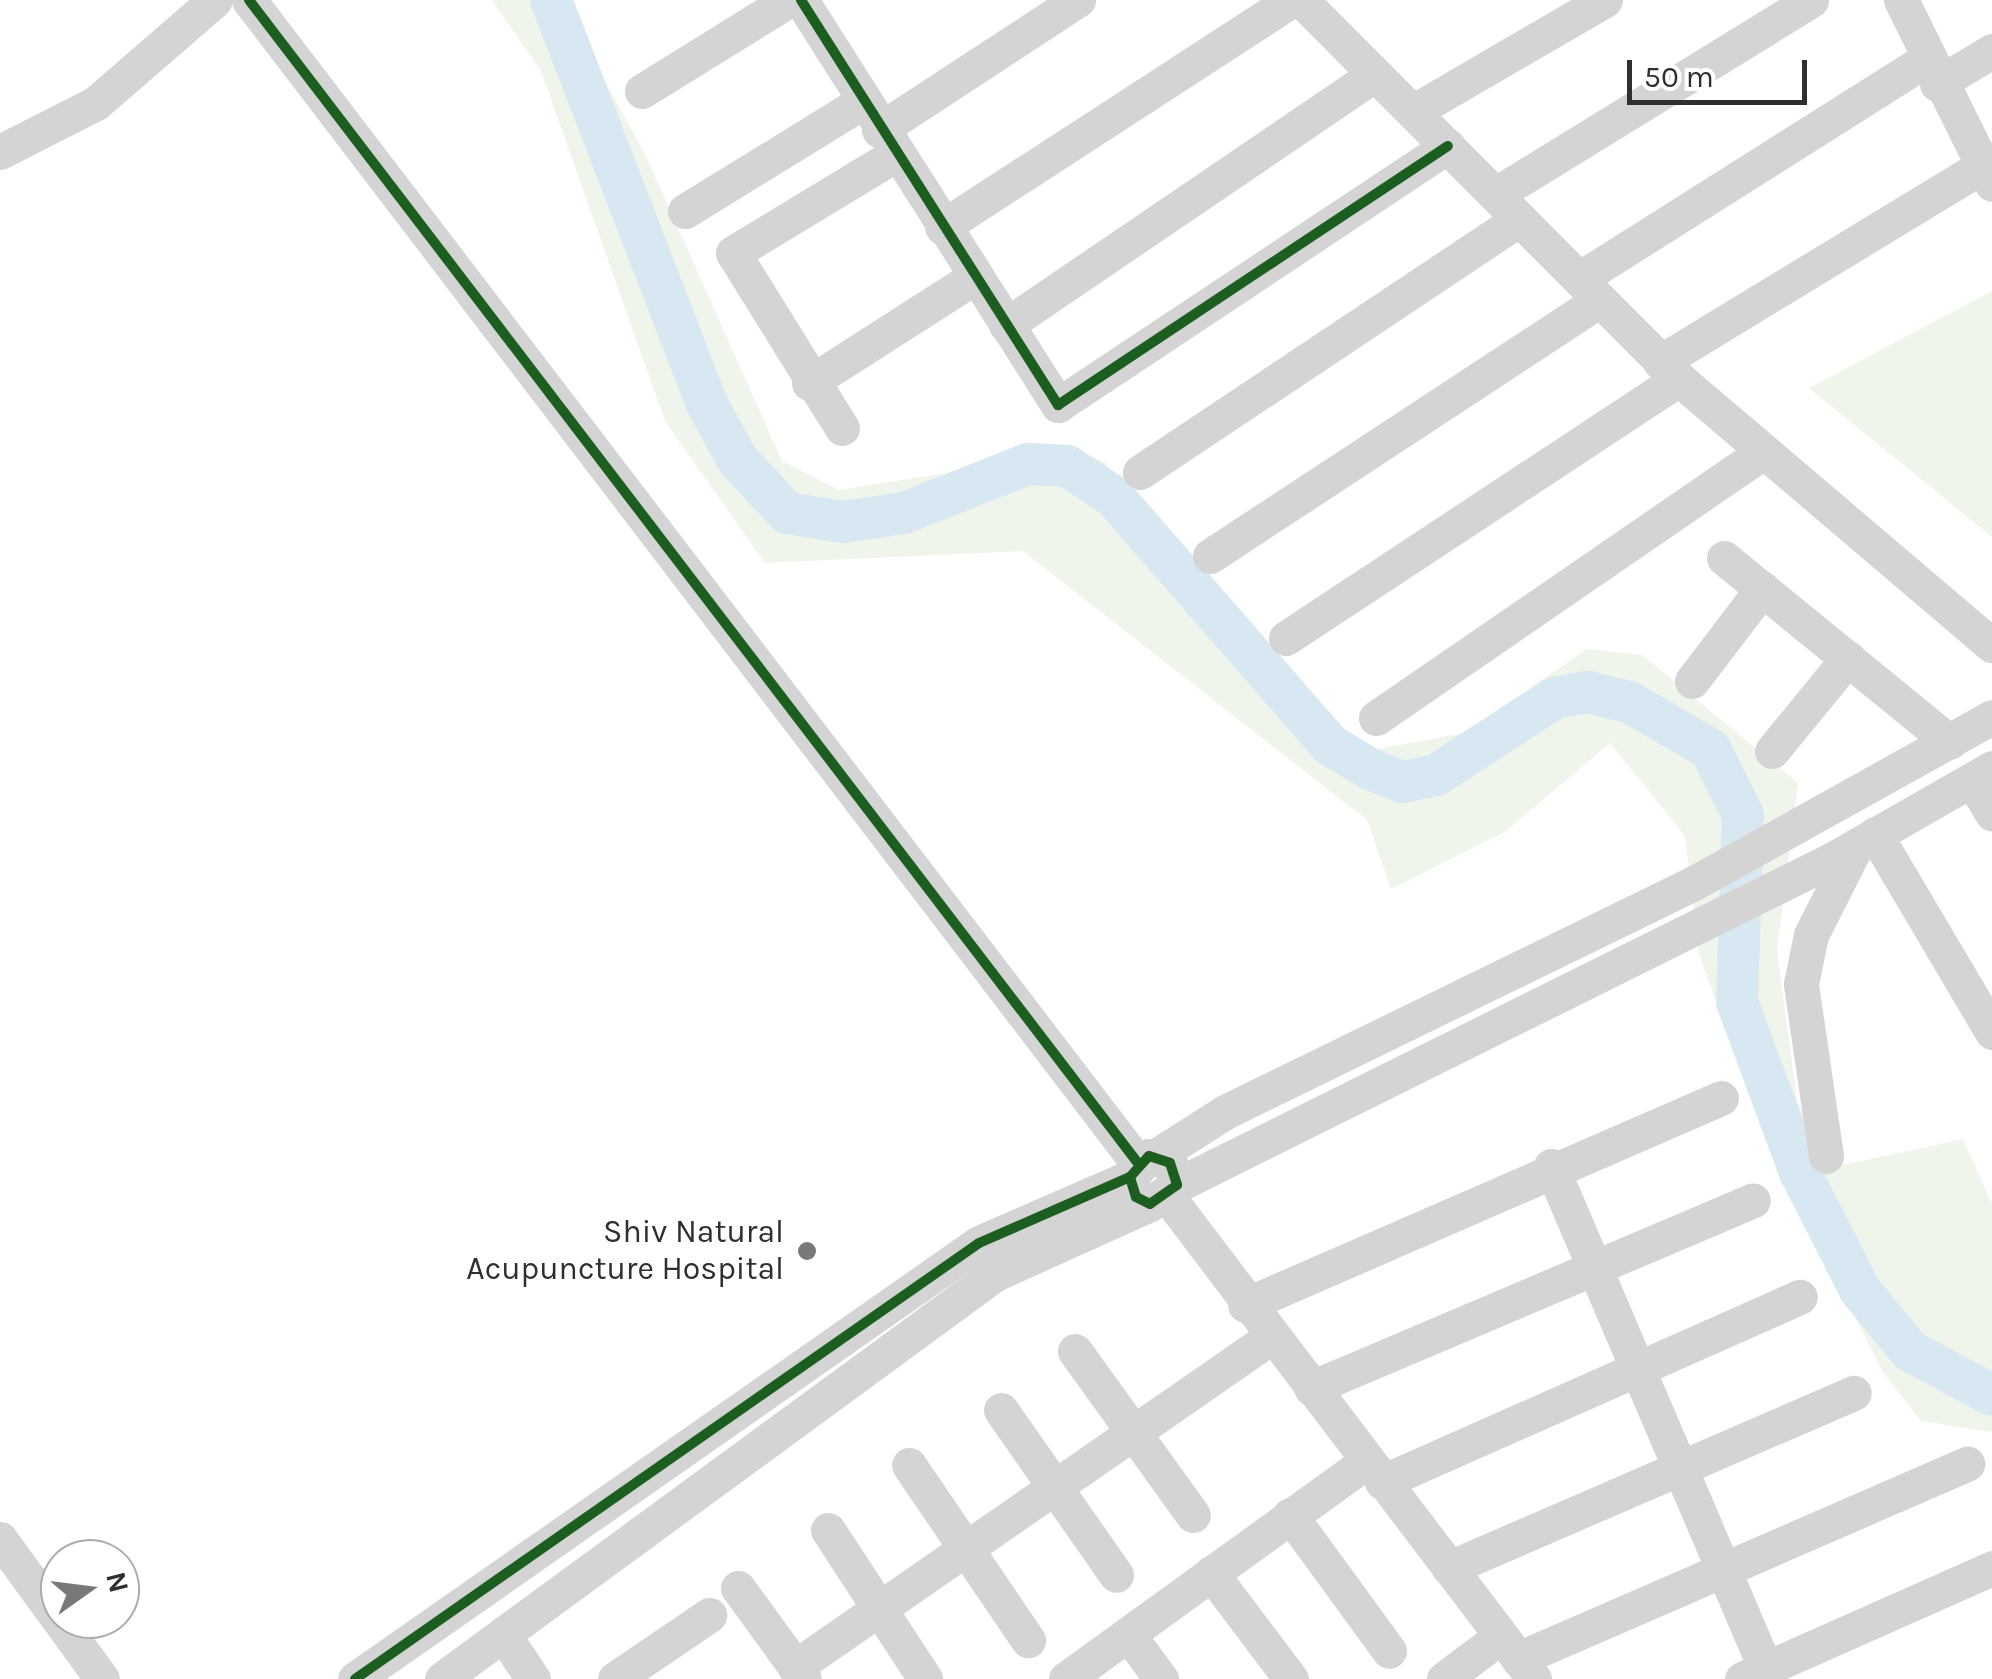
<!DOCTYPE html>
<style>
body{margin:0}
#map{position:relative;width:1992px;height:1679px;overflow:hidden;background:#fff;font-family:Karla,sans-serif}
div>[style]{position:absolute}
[style*='--x']{left:calc(var(--x)*1px);top:calc(var(--y)*1px);width:calc(var(--w)*1px);rotate:calc(var(--a)*1deg)}
.green>*{inset:0;background:#f0f5ec}
.river>*{height:42px;margin:-21px;padding:0 21px;transform-origin:21px;border-radius:21px;background:#d8e8f2}
.minor>*{height:35px;margin:-17.5px;padding:0 17.5px;transform-origin:17.5px;border-radius:17.5px;background:#d4d4d4}
.cycleway>*{height:10px;margin:-5px;padding:0 5px;transform-origin:5px;border-radius:5px;background:#1b5e20}
.dots>*{width:28px;height:28px;translate:-50% -50%;box-sizing:border-box;border:5px solid #fff;border-radius:50%}
span{translate:-50% -50%;white-space:nowrap;text-align:center;line-height:1.15;-webkit-text-stroke:10px #fff;paint-order:stroke}
.poi-label{font-size:32px;color:#2f2f2f}
.right{translate:-100% -50%;text-align:right}
.north{position:absolute;left:40px;top:1539px;width:100px;height:100px;box-sizing:border-box;background:#fff;border:2px solid #acacac;border-radius:50%;rotate:76deg;font-size:28px;font-weight:700;line-height:40px;text-align:center;color:#2f2f2f}
.north::after{content:'';display:block;margin:auto;width:35px;height:45px;background:#787878;clip-path:polygon(50% 0,100% 100%,50% 72%,0 100%)}
.scale{position:absolute;left:1627px;top:60px;width:180px;height:45px;box-sizing:border-box;border:5px solid #2f2f2f;border-top:0;padding-left:12px;font-size:30px;line-height:35px;white-space:nowrap;color:#2f2f2f;-webkit-text-stroke:8px #fff;paint-order:stroke}
</style>
<div id="map">
<div class="green">
<div style="clip-path:polygon(492px 0,561px 0,646px 156px,782px 461px,839px 490px,1080px 452px,1105px 462px,1345px 742px,1377px 749px,1464px 733px,1587px 649px,1642px 655px,1798px 783px,1777px 950px,1797px 1099px,1825px 1169px,1963px 1139px,1992px 1204px,1992px 1432px,1921px 1421px,1881px 1369px,1769px 1144px,1699px 955px,1685px 836px,1610px 743px,1506px 831px,1391px 889px,1367px 820px,1023px 551px,765px 563px,665px 421px,541px 71px)"></div>
<div style="clip-path:polygon(1992px 291px,1992px 537px,1809px 388px)"></div>
</div>
<div class="river">
<div style="--x:551;--y:0;--w:433;--a:68.9"></div>
<div style="--x:707;--y:404;--w:63;--a:61.4"></div>
<div style="--x:737;--y:459;--w:74;--a:47.2"></div>
<div style="--x:787;--y:513;--w:57;--a:9.1"></div>
<div style="--x:843;--y:522;--w:62;--a:-8.4"></div>
<div style="--x:904;--y:513;--w:133;--a:-21.6"></div>
<div style="--x:1028;--y:464;--w:39;--a:3"></div>
<div style="--x:1067;--y:466;--w:55;--a:33.1"></div>
<div style="--x:1113;--y:496;--w:330;--a:48.9"></div>
<div style="--x:1330;--y:745;--w:47;--a:31"></div>
<div style="--x:1370;--y:769;--w:35;--a:22"></div>
<div style="--x:1403;--y:782;--w:34;--a:-12"></div>
<div style="--x:1436;--y:775;--w:142;--a:-32.9"></div>
<div style="--x:1555;--y:698;--w:33;--a:-11"></div>
<div style="--x:1587;--y:692;--w:43;--a:13.4"></div>
<div style="--x:1629;--y:702;--w:94;--a:30.1"></div>
<div style="--x:1710;--y:749;--w:74;--a:63.4"></div>
<div style="--x:1743;--y:815;--w:187;--a:91.8"></div>
<div style="--x:1737;--y:1002;--w:181;--a:69.7"></div>
<div style="--x:1800;--y:1172;--w:132;--a:63"></div>
<div style="--x:1860;--y:1290;--w:79;--a:50.7"></div>
<div style="--x:1910;--y:1351;--w:93;--a:28.2"></div>
</div>
<div class="minor">
<div style="--x:249;--y:0;--w:1462;--a:52.61"></div>
<div style="--x:801;--y:0;--w:480;--a:57.6"></div>
<div style="--x:1058;--y:405;--w:468;--a:-33.6"></div>
<div style="--x:1301;--y:0;--w:535;--a:45.08"></div>
<div style="--x:1679;--y:379;--w:411;--a:40.4"></div>
<div style="--x:1901;--y:0;--w:205;--a:63.7"></div>
<div style="--x:1937;--y:84;--w:64;--a:-31"></div>
<div style="--x:642;--y:91;--w:173;--a:-31.8"></div>
<div style="--x:1414;--y:111;--w:221;--a:-30.2"></div>
<div style="--x:879;--y:130;--w:238;--a:-33.2"></div>
<div style="--x:0;--y:152;--w:108;--a:-27"></div>
<div style="--x:96;--y:103;--w:157;--a:-40.9"></div>
<div style="--x:1496;--y:194;--w:370;--a:-31.6"></div>
<div style="--x:685;--y:211;--w:208;--a:-31.6"></div>
<div style="--x:942;--y:227;--w:416;--a:-33"></div>
<div style="--x:1579;--y:279;--w:408;--a:-32.3"></div>
<div style="--x:1006;--y:325;--w:446;--a:-34.2"></div>
<div style="--x:1660;--y:362;--w:389;--a:-31.3"></div>
<div style="--x:809;--y:383;--w:197;--a:-32.6"></div>
<div style="--x:842;--y:428;--w:206;--a:-121.9"></div>
<div style="--x:733;--y:253;--w:189;--a:-31.2"></div>
<div style="--x:1140;--y:472;--w:456;--a:-33.7"></div>
<div style="--x:1210;--y:556;--w:466;--a:-33.3"></div>
<div style="--x:1724;--y:558;--w:291;--a:39.2"></div>
<div style="--x:1286;--y:638;--w:471;--a:-33.4"></div>
<div style="--x:1692;--y:681;--w:116;--a:-52.7"></div>
<div style="--x:1376;--y:718;--w:467;--a:-34.5"></div>
<div style="--x:1772;--y:751;--w:120;--a:-50.7"></div>
<div style="--x:1972;--y:780;--w:39;--a:59"></div>
<div style="--x:1875;--y:834;--w:230;--a:59.4"></div>
<div style="--x:1156;--y:1156;--w:82;--a:-32.5"></div>
<div style="--x:1225;--y:1112;--w:522;--a:-26.03"></div>
<div style="--x:1694;--y:883;--w:341;--a:-29.1"></div>
<div style="--x:1826;--y:1156;--w:174;--a:-98.3"></div>
<div style="--x:1801;--y:984;--w:50;--a:-78.5"></div>
<div style="--x:1811;--y:935;--w:100;--a:-63.2"></div>
<div style="--x:1551;--y:1166;--w:558;--a:66.88"></div>
<div style="--x:1177;--y:1185;--w:735;--a:-26.43"></div>
<div style="--x:1835;--y:858;--w:181;--a:-29.8"></div>
<div style="--x:1169;--y:1198;--w:604;--a:52.81"></div>
<div style="--x:1245;--y:1305;--w:519;--a:-23.5"></div>
<div style="--x:1075;--y:1351;--w:202;--a:54.3"></div>
<div style="--x:1311;--y:1388;--w:480;--a:-23"></div>
<div style="--x:1001;--y:1410;--w:201;--a:55.1"></div>
<div style="--x:909;--y:1465;--w:212;--a:55.8"></div>
<div style="--x:1382;--y:1482;--w:457;--a:-23.9"></div>
<div style="--x:1290;--y:1515;--w:168;--a:53.9"></div>
<div style="--x:828;--y:1530;--w:178;--a:56.9"></div>
<div style="--x:0;--y:1539;--w:173;--a:53.9"></div>
<div style="--x:1449;--y:1568;--w:441;--a:-23.4"></div>
<div style="--x:1211;--y:1573;--w:133;--a:53"></div>
<div style="--x:738;--y:1588;--w:112;--a:54"></div>
<div style="--x:503;--y:1634;--w:54;--a:56.3"></div>
<div style="--x:1128;--y:1634;--w:56;--a:53.7"></div>
<div style="--x:1518;--y:1659;--w:490;--a:-23.5"></div>
<div style="--x:795;--y:1667;--w:579;--a:-34.73"></div>
<div style="--x:355;--y:1679;--w:761;--a:-34.94"></div>
<div style="--x:979;--y:1243;--w:165;--a:-23.6"></div>
<div style="--x:1130;--y:1177;--w:28;--a:-48"></div>
<div style="--x:1149;--y:1156;--w:22;--a:18"></div>
<div style="--x:1170;--y:1163;--w:23;--a:72"></div>
<div style="--x:1177;--y:1185;--w:33;--a:145"></div>
<div style="--x:1150;--y:1204;--w:16;--a:-153"></div>
<div style="--x:1136;--y:1197;--w:21;--a:-107"></div>
<div style="--x:442;--y:1679;--w:685;--a:-36.22"></div>
<div style="--x:995;--y:1274;--w:170;--a:-24.3"></div>
<div style="--x:615;--y:1679;--w:114;--a:-34.2"></div>
<div style="--x:1066;--y:1679;--w:372;--a:-35.9"></div>
<div style="--x:1444;--y:1679;--w:70;--a:-36.9"></div>
<div style="--x:1742;--y:1679;--w:274;--a:-23.9"></div>
</div>
<div class="cycleway">
<div style="--x:249;--y:0;--w:1462;--a:52.61"></div>
<div style="--x:801;--y:0;--w:480;--a:57.6"></div>
<div style="--x:1058;--y:405;--w:468;--a:-33.6"></div>
<div style="--x:355;--y:1679;--w:761;--a:-34.94"></div>
<div style="--x:979;--y:1243;--w:165;--a:-23.6"></div>
<div style="--x:1130;--y:1177;--w:28;--a:-48"></div>
<div style="--x:1149;--y:1156;--w:22;--a:18"></div>
<div style="--x:1170;--y:1163;--w:23;--a:72"></div>
<div style="--x:1177;--y:1185;--w:33;--a:145"></div>
<div style="--x:1150;--y:1204;--w:16;--a:-153"></div>
<div style="--x:1136;--y:1197;--w:21;--a:-107"></div>
</div>
<div class="dots">
<div style="left:807px;top:1251px;background:#787878"></div>
</div>
<div class="poi-label">
<span class="right" style="left:784px;top:1251px">Shiv Natural<br>Acupuncture Hospital</span>
</div>
<div class="north">N</div>
<div class="scale">50 m</div>
</div>
